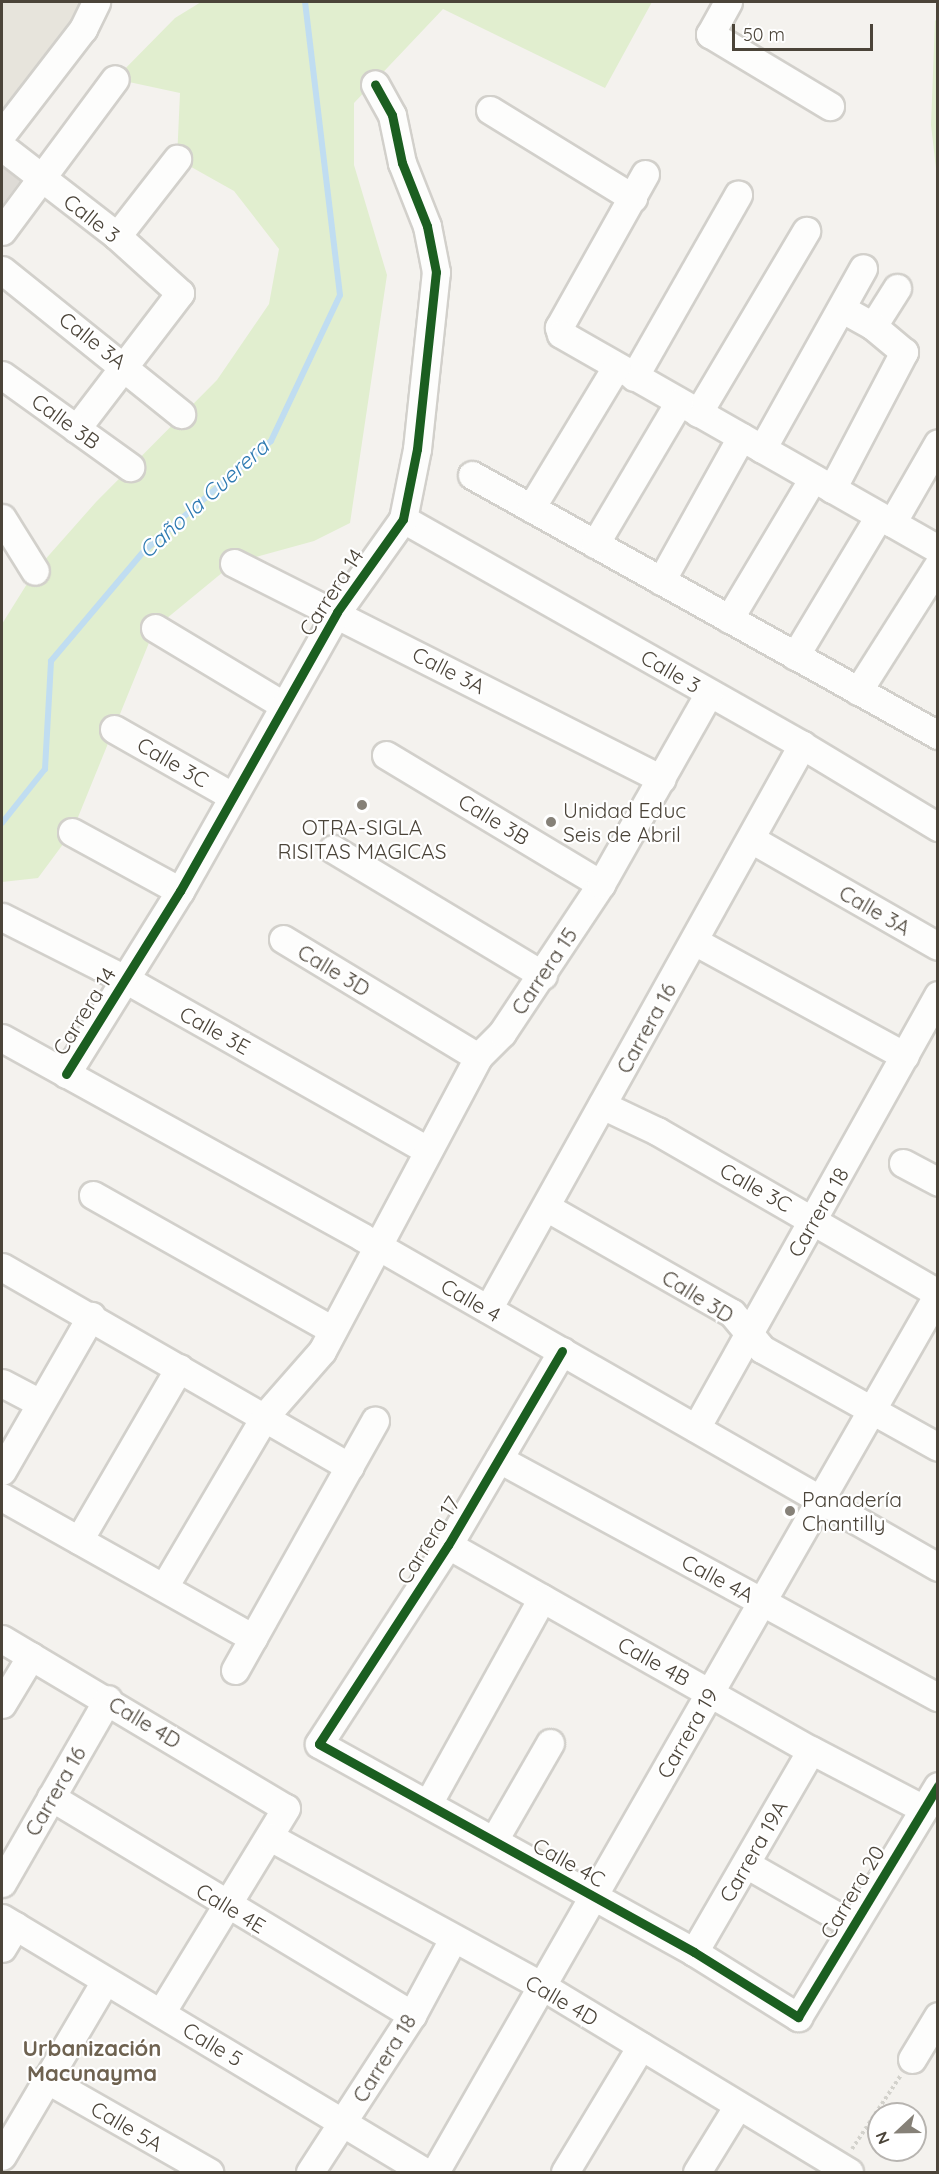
<!DOCTYPE html>
<meta charset="utf-8">
<style>
body{margin:0}
#map{position:relative;width:939px;height:2174px;overflow:hidden;background:#f4f2ee;font-family:Quicksand,sans-serif}
div>[style]{position:absolute}
[style*='--x']{left:calc(var(--x)*1px);top:calc(var(--y)*1px);width:calc(var(--w)*1px);rotate:calc(var(--a)*1deg)}
.residential>*{inset:0;background:#e7e4dc}
.green>*{inset:0;background:#e1eecf}
.stream>*{height:6px;margin:-3px;padding:0 3px;transform-origin:3px;border-radius:3px;background:#c0ddf1}
.building>*{inset:0;background:#dedbd6}
.path>*{height:4px;margin-top:-2px;transform-origin:0;background:repeating-linear-gradient(90deg,#d3d2cc 0 3px,transparent 0 6px)}
.roads{filter:drop-shadow(2px 0 #d2d0cb) drop-shadow(-2px 0 #d2d0cb) drop-shadow(0 2px #d2d0cb) drop-shadow(0 -2px #d2d0cb)}
.minor>*{height:27px;margin:-13.5px;padding:0 13.5px;transform-origin:13.5px;border-radius:13.5px;background:#fdfdfc}
.cycleway>*{height:9px;margin:-4.5px;padding:0 4.5px;transform-origin:4.5px;border-radius:4.5px;background:#1b5e20}
.dots>*{width:16px;height:16px;translate:-50% -50%;box-sizing:border-box;border:3px solid #fff;border-radius:50%}
span{translate:-50% -50%;white-space:nowrap;text-align:center;line-height:1.15;-webkit-text-stroke:4.5px #fff;paint-order:stroke}
.street-label{font-size:21px;color:#4b4439}
.poi-label{font-size:21px;color:#4b4439}
.left{translate:0 -50%;text-align:left}
.water-label{font-size:22px;color:#2e7ab2;font-style:italic}
.neighbourhood-label{font-size:22px;color:#6e6250;font-weight:700}
.frame{position:absolute;inset:0;border:3px solid #4b4439;pointer-events:none}
.north{position:absolute;left:867px;top:2102px;width:60px;height:60px;box-sizing:border-box;background:#fff;border:2px solid #b7b4b0;border-radius:50%;rotate:248deg;font-size:16px;font-weight:700;line-height:24px;text-align:center;color:#4b4439}
.north::after{content:'';display:block;margin:auto;width:21px;height:27px;background:#868178;clip-path:polygon(50% 0,100% 100%,50% 72%,0 100%)}
.scale{position:absolute;left:732px;top:24px;width:141px;height:27px;box-sizing:border-box;border:3px solid #4b4439;border-top:0;padding-left:8px;font-size:18px;line-height:21px;white-space:nowrap;color:#4b4439;-webkit-text-stroke:4px #fff;paint-order:stroke}
</style>
<div id="map">
<div class="residential">
<div style="clip-path:polygon(2px 2px,84px 2px,2px 115px)"></div>
</div>
<div class="green">
<div style="clip-path:polygon(201px 2px,652px 2px,605px 88px,443px 9px,354px 103px,354px 165px,387px 275px,350px 523px,314px 541px,234px 563px,155px 628px,72px 832px,38px 878px,2px 882px,2px 624px,35px 571px,96px 502px,217px 380px,269px 304px,279px 249px,234px 191px,177px 159px,180px 93px,115px 79px,175px 18px)"></div>
<div style="clip-path:polygon(935px 20px,938px 22px,937px 177px,931px 125px)"></div>
</div>
<div class="stream">
<div style="--x:2;--y:823;--w:69;--a:-51.5"></div>
<div style="--x:45;--y:769;--w:108;--a:-86.8"></div>
<div style="--x:51;--y:661;--w:144;--a:-49.8"></div>
<div style="--x:144;--y:551;--w:168;--a:-40.9"></div>
<div style="--x:271;--y:441;--w:161;--a:-64.7"></div>
<div style="--x:340;--y:295;--w:295;--a:-96.8"></div>
</div>
<div class="building">
<div style="clip-path:polygon(2px 167px,20px 181px,2px 205px)"></div>
</div>
<div class="path">
<div style="--x:852;--y:2149;--w:89;--a:-56.5"></div>
</div>
<div class="roads">
<div class="minor">
<div style="--x:728;--y:2;--w:37;--a:119"></div>
<div style="--x:710;--y:34;--w:140;--a:31"></div>
<div style="--x:490;--y:110;--w:168;--a:31.6"></div>
<div style="--x:2;--y:134;--w:133;--a:-52.4"></div>
<div style="--x:83;--y:29;--w:30;--a:-64"></div>
<div style="--x:2;--y:147;--w:145;--a:37.7"></div>
<div style="--x:117;--y:236;--w:85;--a:42.1"></div>
<div style="--x:180;--y:293;--w:171;--a:127.4"></div>
<div style="--x:645;--y:174;--w:176;--a:119.3"></div>
<div style="--x:559;--y:327;--w:7;--a:74"></div>
<div style="--x:561;--y:334;--w:434;--a:29.7"></div>
<div style="--x:2;--y:231;--w:189;--a:-53.4"></div>
<div style="--x:117;--y:236;--w:98;--a:-52.1"></div>
<div style="--x:2;--y:270;--w:230;--a:38.8"></div>
<div style="--x:873;--y:326;--w:45;--a:-57.7"></div>
<div style="--x:2;--y:375;--w:158;--a:35.7"></div>
<div style="--x:634;--y:377;--w:210;--a:-60.3"></div>
<div style="--x:698;--y:413;--w:212;--a:-59.3"></div>
<div style="--x:762;--y:449;--w:207;--a:-60.8"></div>
<div style="--x:472;--y:475;--w:534;--a:29.16"></div>
<div style="--x:832;--y:489;--w:155;--a:-62.3"></div>
<div style="--x:904;--y:352;--w:40;--a:-140"></div>
<div style="--x:873;--y:326;--w:35;--a:-151"></div>
<div style="--x:531;--y:508;--w:165;--a:-58.9"></div>
<div style="--x:2;--y:518;--w:62;--a:58.1"></div>
<div style="--x:403;--y:519;--w:459;--a:29.5"></div>
<div style="--x:802;--y:745;--w:159;--a:31.1"></div>
<div style="--x:892;--y:523;--w:92;--a:-60.1"></div>
<div style="--x:595;--y:544;--w:165;--a:-59.4"></div>
<div style="--x:234;--y:563;--w:479;--a:26.8"></div>
<div style="--x:661;--y:581;--w:165;--a:-60.9"></div>
<div style="--x:729;--y:619;--w:164;--a:-59.2"></div>
<div style="--x:155;--y:628;--w:149;--a:31"></div>
<div style="--x:795;--y:656;--w:163;--a:-59"></div>
<div style="--x:858;--y:691;--w:149;--a:-57.6"></div>
<div style="--x:114;--y:729;--w:136;--a:29.6"></div>
<div style="--x:386;--y:755;--w:251;--a:31"></div>
<div style="--x:72;--y:832;--w:123;--a:28.6"></div>
<div style="--x:751;--y:839;--w:215;--a:29.8"></div>
<div style="--x:333;--y:849;--w:245;--a:31"></div>
<div style="--x:2;--y:917;--w:138;--a:26.8"></div>
<div style="--x:125;--y:979;--w:346;--a:29.5"></div>
<div style="--x:283;--y:939;--w:228;--a:31.2"></div>
<div style="--x:694;--y:941;--w:240;--a:28.6"></div>
<div style="--x:2;--y:1038;--w:411;--a:28.9"></div>
<div style="--x:362;--y:1237;--w:664;--a:29.81"></div>
<div style="--x:66;--y:1074;--w:216;--a:-58.1"></div>
<div style="--x:180;--y:891;--w:320;--a:-60.6"></div>
<div style="--x:337;--y:612;--w:114;--a:-54.6"></div>
<div style="--x:403;--y:519;--w:71;--a:-78.7"></div>
<div style="--x:417;--y:449;--w:178;--a:-83.9"></div>
<div style="--x:436;--y:272;--w:47;--a:-101.1"></div>
<div style="--x:427;--y:226;--w:68;--a:-111.6"></div>
<div style="--x:402;--y:163;--w:49;--a:-101.8"></div>
<div style="--x:392;--y:115;--w:35;--a:-119"></div>
<div style="--x:602;--y:1105;--w:61;--a:25.3"></div>
<div style="--x:657;--y:1131;--w:324;--a:30"></div>
<div style="--x:903;--y:1163;--w:40;--a:28"></div>
<div style="--x:93;--y:1195;--w:275;--a:29.4"></div>
<div style="--x:546;--y:1207;--w:214;--a:29.7"></div>
<div style="--x:732;--y:1313;--w:47;--a:50.2"></div>
<div style="--x:762;--y:1349;--w:201;--a:29.1"></div>
<div style="--x:2;--y:1267;--w:401;--a:29.9"></div>
<div style="--x:488;--y:1309;--w:646;--a:-60.89"></div>
<div style="--x:562;--y:1351;--w:225;--a:120.4"></div>
<div style="--x:448;--y:1545;--w:237;--a:123"></div>
<div style="--x:319;--y:1744;--w:429;--a:29"></div>
<div style="--x:694;--y:1952;--w:123;--a:32"></div>
<div style="--x:798;--y:2017;--w:270;--a:-58.8"></div>
<div style="--x:2;--y:1383;--w:43;--a:27.8"></div>
<div style="--x:696;--y:1428;--w:496;--a:-60.8"></div>
<div style="--x:499;--y:1459;--w:499;--a:28.5"></div>
<div style="--x:2;--y:1471;--w:179;--a:-60.1"></div>
<div style="--x:2;--y:1497;--w:288;--a:29.3"></div>
<div style="--x:79;--y:1540;--w:199;--a:-59.8"></div>
<div style="--x:448;--y:1545;--w:417;--a:29.5"></div>
<div style="--x:811;--y:1750;--w:127;--a:27.6"></div>
<div style="--x:164;--y:1587;--w:199;--a:-59.4"></div>
<div style="--x:265;--y:1416;--w:86;--a:-48.8"></div>
<div style="--x:322;--y:1351;--w:333;--a:-62"></div>
<div style="--x:478;--y:1057;--w:34;--a:-45"></div>
<div style="--x:502;--y:1033;--w:179;--a:-56.4"></div>
<div style="--x:601;--y:884;--w:219;--a:-60.5"></div>
<div style="--x:2;--y:1639;--w:330;--a:30.8"></div>
<div style="--x:286;--y:1808;--w:240;--a:121.4"></div>
<div style="--x:235;--y:1670;--w:286;--a:-60.7"></div>
<div style="--x:2;--y:1704;--w:56;--a:-58.9"></div>
<div style="--x:51;--y:1797;--w:422;--a:31.1"></div>
<div style="--x:429;--y:1802;--w:233;--a:-61"></div>
<div style="--x:270;--y:1837;--w:310;--a:28.7"></div>
<div style="--x:542;--y:1986;--w:359;--a:31.2"></div>
<div style="--x:494;--y:1840;--w:112;--a:-60"></div>
<div style="--x:746;--y:1864;--w:123;--a:29.7"></div>
<div style="--x:2;--y:1883;--w:212;--a:-60.1"></div>
<div style="--x:2;--y:1918;--w:493;--a:31"></div>
<div style="--x:2;--y:1948;--w:26;--a:-59"></div>
<div style="--x:694;--y:1952;--w:233;--a:-59.9"></div>
<div style="--x:912;--y:2059;--w:50;--a:-58.8"></div>
<div style="--x:46;--y:2079;--w:188;--a:29.7"></div>
<div style="--x:2;--y:2156;--w:203;--a:-59.5"></div>
<div style="--x:310;--y:2172;--w:187;--a:-57"></div>
<div style="--x:412;--y:2015;--w:86;--a:-61.7"></div>
<div style="--x:435;--y:2172;--w:1012;--a:-60.19"></div>
<div style="--x:565;--y:2172;--w:147;--a:-58.9"></div>
<div style="--x:697;--y:2172;--w:76;--a:-58.4"></div>
</div>
</div>
<div class="cycleway">
<div style="--x:66;--y:1074;--w:216;--a:-58.1"></div>
<div style="--x:180;--y:891;--w:320;--a:-60.6"></div>
<div style="--x:337;--y:612;--w:114;--a:-54.6"></div>
<div style="--x:403;--y:519;--w:71;--a:-78.7"></div>
<div style="--x:417;--y:449;--w:178;--a:-83.9"></div>
<div style="--x:436;--y:272;--w:47;--a:-101.1"></div>
<div style="--x:427;--y:226;--w:68;--a:-111.6"></div>
<div style="--x:402;--y:163;--w:49;--a:-101.8"></div>
<div style="--x:392;--y:115;--w:35;--a:-119"></div>
<div style="--x:562;--y:1351;--w:225;--a:120.4"></div>
<div style="--x:448;--y:1545;--w:237;--a:123"></div>
<div style="--x:319;--y:1744;--w:429;--a:29"></div>
<div style="--x:694;--y:1952;--w:123;--a:32"></div>
<div style="--x:798;--y:2017;--w:270;--a:-58.8"></div>
</div>
<div class="dots">
<div style="left:362px;top:805px;background:#868178"></div>
<div style="left:551px;top:822px;background:#868178"></div>
<div style="left:790px;top:1511px;background:#868178"></div>
</div>
<div class="street-label">
<span style="left:92px;top:218px;rotate:38deg">Calle 3</span>
<span style="left:93px;top:340px;rotate:38deg">Calle 3A</span>
<span style="left:66px;top:421px;rotate:36deg">Calle 3B</span>
<span style="left:331px;top:592px;rotate:-57deg">Carrera 14</span>
<span style="left:449px;top:670px;rotate:27deg">Calle 3A</span>
<span style="left:671px;top:671px;rotate:30deg">Calle 3</span>
<span style="left:173px;top:762px;rotate:30deg">Calle 3C</span>
<span style="left:494px;top:819px;rotate:31deg">Calle 3B</span>
<span style="left:875px;top:910px;rotate:30deg">Calle 3A</span>
<span style="left:334px;top:970px;rotate:31deg">Calle 3D</span>
<span style="left:544px;top:971px;rotate:-56deg">Carrera 15</span>
<span style="left:84px;top:1011px;rotate:-58deg">Carrera 14</span>
<span style="left:646px;top:1028px;rotate:-61deg">Carrera 16</span>
<span style="left:215px;top:1030px;rotate:29deg">Calle 3E</span>
<span style="left:756px;top:1187px;rotate:29deg">Calle 3C</span>
<span style="left:818px;top:1212px;rotate:-60deg">Carrera 18</span>
<span style="left:698px;top:1296px;rotate:32deg">Calle 3D</span>
<span style="left:471px;top:1300px;rotate:30deg">Calle 4</span>
<span style="left:428px;top:1540px;rotate:-58deg">Carrera 17</span>
<span style="left:718px;top:1578px;rotate:28deg">Calle 4A</span>
<span style="left:654px;top:1661px;rotate:29deg">Calle 4B</span>
<span style="left:145px;top:1722px;rotate:31deg">Calle 4D</span>
<span style="left:687px;top:1733px;rotate:-60deg">Carrera 19</span>
<span style="left:55px;top:1791px;rotate:-60deg">Carrera 16</span>
<span style="left:753px;top:1851px;rotate:-60deg">Carrera 19A</span>
<span style="left:569px;top:1862px;rotate:29deg">Calle 4C</span>
<span style="left:852px;top:1892px;rotate:-59deg">Carrera 20</span>
<span style="left:231px;top:1908px;rotate:31deg">Calle 4E</span>
<span style="left:562px;top:2000px;rotate:30deg">Calle 4D</span>
<span style="left:213px;top:2044px;rotate:31deg">Calle 5</span>
<span style="left:384px;top:2058px;rotate:-58deg">Carrera 18</span>
<span style="left:127px;top:2126px;rotate:30deg">Calle 5A</span>
</div>
<div class="poi-label">
<span class="left" style="left:563px;top:822px">Unidad Educ<br>Seis de Abril</span>
<span style="left:362px;top:839px">OTRA-SIGLA<br>RISITAS MAGICAS</span>
<span class="left" style="left:802px;top:1511px">Panadería<br>Chantilly</span>
</div>
<div class="water-label">
<span style="left:204px;top:499px;rotate:-42deg">Caño la Cuerera</span>
</div>
<div class="neighbourhood-label">
<span style="left:92px;top:2061px">Urbanización<br>Macunayma</span>
</div>
<div class="frame"></div>
<div class="north">N</div>
<div class="scale">50 m</div>
</div>
